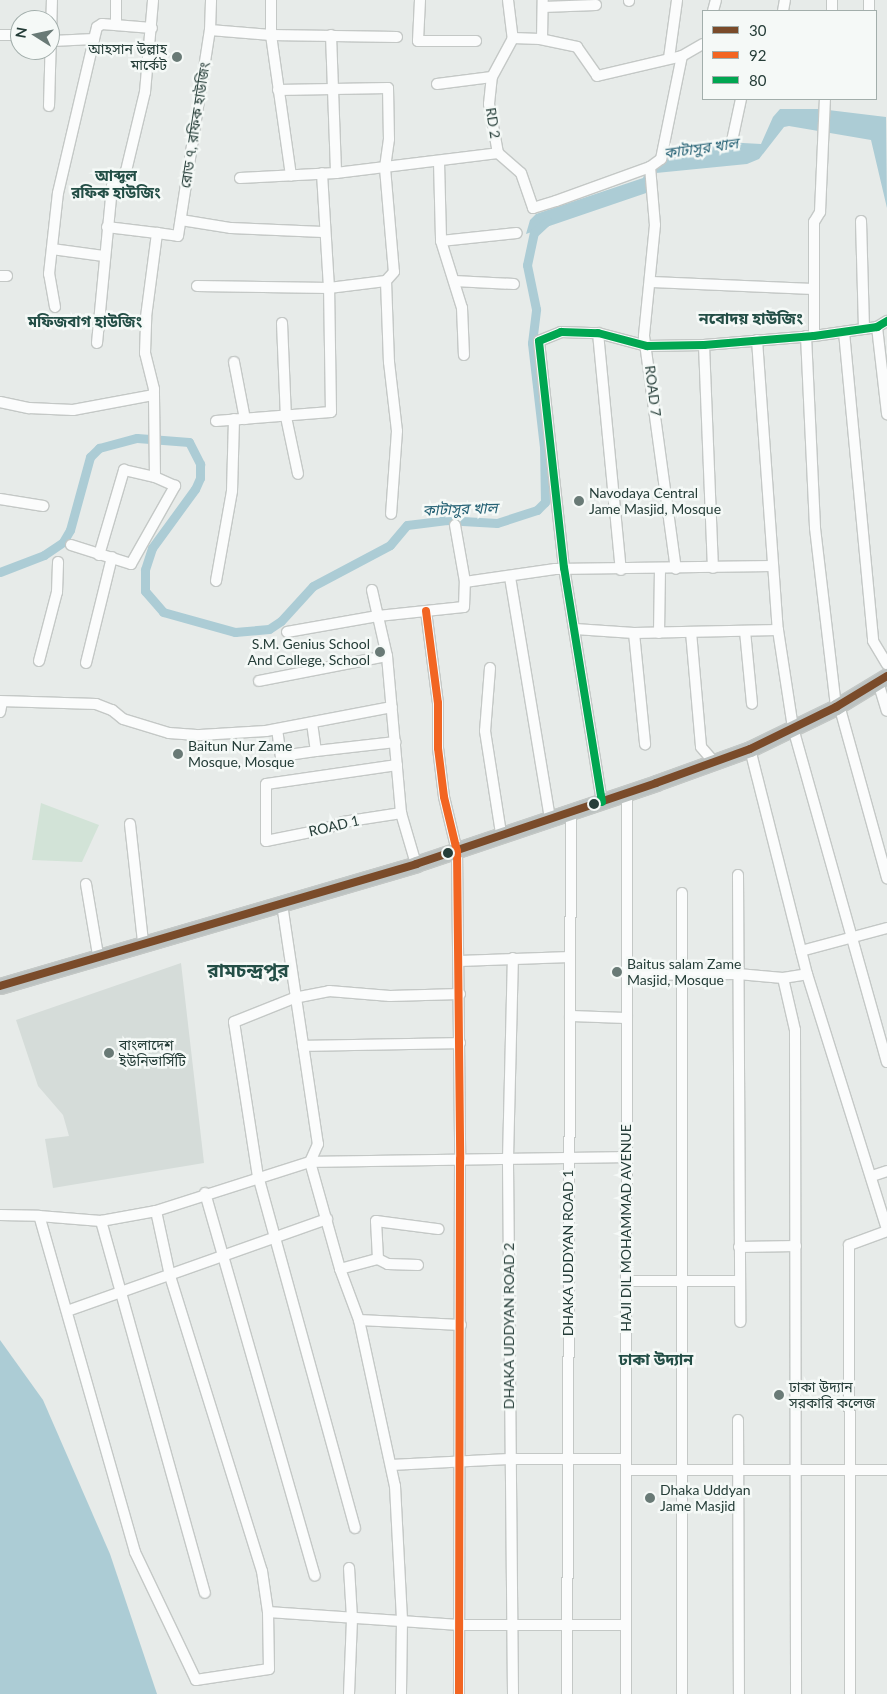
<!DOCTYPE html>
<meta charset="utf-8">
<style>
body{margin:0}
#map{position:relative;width:887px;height:1694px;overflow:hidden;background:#e7ebe9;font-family:Lato,"Noto Sans Bengali",sans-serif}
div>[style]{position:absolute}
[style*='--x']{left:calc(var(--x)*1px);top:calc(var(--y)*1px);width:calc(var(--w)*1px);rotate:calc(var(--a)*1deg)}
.built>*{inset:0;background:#d5dcd9}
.green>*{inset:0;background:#d2e3d7}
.water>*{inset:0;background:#acccd5}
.canal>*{height:9px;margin:-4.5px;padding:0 4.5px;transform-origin:4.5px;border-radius:4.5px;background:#acccd5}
.roads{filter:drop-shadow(1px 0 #c4c8c6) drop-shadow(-1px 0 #c4c8c6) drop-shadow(0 1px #c4c8c6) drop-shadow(0 -1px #c4c8c6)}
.minor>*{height:10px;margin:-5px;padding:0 5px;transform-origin:5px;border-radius:5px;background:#fbfcfc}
.highway>*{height:15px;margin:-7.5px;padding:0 7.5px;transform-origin:7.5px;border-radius:7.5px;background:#bcc2c1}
.bus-1>*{height:8px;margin:-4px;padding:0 4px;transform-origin:4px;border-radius:4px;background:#7a4b2a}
.bus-2>*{height:8px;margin:-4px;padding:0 4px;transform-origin:4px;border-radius:4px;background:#f26522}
.bus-3>*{height:8px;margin:-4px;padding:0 4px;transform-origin:4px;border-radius:4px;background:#00a651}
.dots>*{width:14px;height:14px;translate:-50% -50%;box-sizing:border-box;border:2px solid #f5f9f7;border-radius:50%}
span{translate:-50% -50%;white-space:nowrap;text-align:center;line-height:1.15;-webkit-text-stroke:5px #f5f9f7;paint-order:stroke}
.poi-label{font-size:14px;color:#253d38}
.right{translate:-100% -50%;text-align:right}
.left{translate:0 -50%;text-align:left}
.street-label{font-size:14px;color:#253d38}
.water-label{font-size:15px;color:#246174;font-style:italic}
.neighbourhood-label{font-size:15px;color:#234e46;font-weight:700}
.quarter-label{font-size:16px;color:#234e46;font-weight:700}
.district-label{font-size:19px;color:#234e46;font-weight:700}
.legend{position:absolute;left:702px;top:10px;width:175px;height:90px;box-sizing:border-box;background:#f5f9f7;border:1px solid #a2aeab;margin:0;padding:6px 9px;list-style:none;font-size:15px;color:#253d38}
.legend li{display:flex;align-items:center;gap:10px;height:25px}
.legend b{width:25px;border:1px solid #a2aeab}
.north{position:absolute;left:10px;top:10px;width:50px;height:50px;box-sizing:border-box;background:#f5f9f7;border:1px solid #a2aeab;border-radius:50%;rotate:280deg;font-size:14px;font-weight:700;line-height:20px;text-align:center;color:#253d38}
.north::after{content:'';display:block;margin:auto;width:18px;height:22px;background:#697a76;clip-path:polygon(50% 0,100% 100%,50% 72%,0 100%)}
</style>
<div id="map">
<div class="built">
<div style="clip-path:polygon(181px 963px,204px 1163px,53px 1188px,45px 1139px,69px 1136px,63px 1115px,38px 1086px,16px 1020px)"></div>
</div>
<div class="green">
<div style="clip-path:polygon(41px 803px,99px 825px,82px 862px,32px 860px)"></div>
</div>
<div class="water">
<div style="clip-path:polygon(780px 109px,820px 109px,886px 117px,887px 208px,871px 140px,789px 126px,784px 127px,759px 159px,747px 164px,656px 173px,655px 190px,526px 234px,530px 220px,536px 214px,643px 178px,649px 161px,707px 141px,761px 144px,773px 117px)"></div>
<div style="clip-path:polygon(0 1340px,43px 1400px,110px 1554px,157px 1694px,0 1694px)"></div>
</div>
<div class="canal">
<div style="--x:0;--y:572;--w:47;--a:-21.1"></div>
<div style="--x:44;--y:555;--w:23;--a:-34"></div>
<div style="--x:63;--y:542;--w:14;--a:-60"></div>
<div style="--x:70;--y:530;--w:76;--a:-74.7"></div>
<div style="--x:90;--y:457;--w:13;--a:-45"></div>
<div style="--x:99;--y:448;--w:39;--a:-15"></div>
<div style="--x:137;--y:438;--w:52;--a:4.4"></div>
<div style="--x:189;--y:442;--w:25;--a:63"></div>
<div style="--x:200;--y:464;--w:14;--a:90"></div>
<div style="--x:200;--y:478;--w:12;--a:114"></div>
<div style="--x:195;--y:489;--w:73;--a:126.1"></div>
<div style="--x:152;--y:548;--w:23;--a:108"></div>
<div style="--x:145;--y:570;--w:21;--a:90"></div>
<div style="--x:145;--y:591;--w:28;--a:49"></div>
<div style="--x:163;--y:612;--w:75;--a:15.5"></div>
<div style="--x:235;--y:632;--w:34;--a:-5"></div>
<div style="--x:269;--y:629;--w:14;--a:-34"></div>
<div style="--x:281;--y:621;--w:47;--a:-47.6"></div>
<div style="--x:313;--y:586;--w:87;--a:-28"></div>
<div style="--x:390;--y:545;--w:26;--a:-50"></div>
<div style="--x:407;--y:525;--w:38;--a:-7"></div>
<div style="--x:445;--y:520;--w:52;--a:3.3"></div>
<div style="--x:497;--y:523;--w:42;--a:-18"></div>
<div style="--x:537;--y:510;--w:11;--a:-45"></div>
<div style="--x:545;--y:502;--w:55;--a:-91"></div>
<div style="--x:544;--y:447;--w:105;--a:-96.6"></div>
<div style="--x:532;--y:343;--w:34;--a:-83"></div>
<div style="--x:536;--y:309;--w:45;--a:-101.6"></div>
<div style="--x:527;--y:265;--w:33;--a:-78"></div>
<div style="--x:534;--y:233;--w:18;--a:-43"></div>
</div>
<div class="roads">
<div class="minor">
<div style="--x:271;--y:0;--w:35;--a:90"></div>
<div style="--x:271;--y:35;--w:142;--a:81.9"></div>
<div style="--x:420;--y:0;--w:41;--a:92.8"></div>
<div style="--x:418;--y:41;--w:58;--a:0"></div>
<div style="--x:508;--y:0;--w:38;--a:83"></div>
<div style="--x:629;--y:1;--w:1;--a:-90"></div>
<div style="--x:543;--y:7;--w:53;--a:-2.2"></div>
<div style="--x:713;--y:11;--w:11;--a:-75"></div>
<div style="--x:783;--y:11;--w:11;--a:-80"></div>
<div style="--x:832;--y:11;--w:11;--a:-90"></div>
<div style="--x:869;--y:11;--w:11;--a:-90"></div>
<div style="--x:116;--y:25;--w:25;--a:-90"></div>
<div style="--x:210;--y:30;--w:61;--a:4.7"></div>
<div style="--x:271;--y:35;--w:126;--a:0.9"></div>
<div style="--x:0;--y:35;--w:20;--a:0"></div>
<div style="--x:331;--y:35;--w:138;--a:87.9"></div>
<div style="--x:513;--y:38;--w:27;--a:2"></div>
<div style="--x:540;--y:39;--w:38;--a:12"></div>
<div style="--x:577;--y:47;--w:35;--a:55"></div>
<div style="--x:597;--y:76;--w:87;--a:-13.2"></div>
<div style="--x:542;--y:39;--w:39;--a:-89"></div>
<div style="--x:52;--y:41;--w:42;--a:-2.7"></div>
<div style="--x:94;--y:39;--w:12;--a:-76"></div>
<div style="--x:97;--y:27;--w:6;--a:-31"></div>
<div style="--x:102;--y:24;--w:50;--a:4.6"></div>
<div style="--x:669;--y:58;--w:59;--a:-82.1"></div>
<div style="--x:437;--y:84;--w:55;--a:-7.3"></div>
<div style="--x:278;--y:90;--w:110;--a:-1"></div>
<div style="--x:388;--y:88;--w:51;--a:88.9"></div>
<div style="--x:389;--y:139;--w:29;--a:98"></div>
<div style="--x:385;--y:168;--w:104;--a:85.1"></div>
<div style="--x:394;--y:272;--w:12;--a:132"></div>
<div style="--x:386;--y:281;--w:81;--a:87.9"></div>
<div style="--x:389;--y:362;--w:69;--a:83.4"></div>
<div style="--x:397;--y:431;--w:83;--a:94.1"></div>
<div style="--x:49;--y:106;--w:106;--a:-88.4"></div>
<div style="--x:732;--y:141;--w:43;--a:-77.9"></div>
<div style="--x:498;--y:153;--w:50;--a:-100.4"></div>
<div style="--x:489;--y:104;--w:27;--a:-84"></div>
<div style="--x:492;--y:77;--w:44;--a:-61.7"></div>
<div style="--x:439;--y:162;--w:79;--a:88.5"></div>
<div style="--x:441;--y:241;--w:70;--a:72.6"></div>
<div style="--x:462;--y:308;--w:47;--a:87.6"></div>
<div style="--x:650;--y:167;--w:58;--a:85.1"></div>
<div style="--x:655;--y:225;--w:112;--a:95.7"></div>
<div style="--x:644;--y:336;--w:235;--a:82.2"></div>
<div style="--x:240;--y:178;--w:96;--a:-3"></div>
<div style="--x:336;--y:173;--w:163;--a:-7"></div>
<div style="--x:498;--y:153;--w:30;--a:41"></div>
<div style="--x:521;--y:173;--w:37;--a:71"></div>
<div style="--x:533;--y:208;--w:24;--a:-17"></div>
<div style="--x:556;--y:201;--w:100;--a:-19.9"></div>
<div style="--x:650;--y:167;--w:14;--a:-36"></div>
<div style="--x:661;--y:159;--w:105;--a:-78.5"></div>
<div style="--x:682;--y:56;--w:24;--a:-30"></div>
<div style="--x:181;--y:220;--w:51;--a:9.1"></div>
<div style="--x:231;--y:228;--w:92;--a:2.5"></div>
<div style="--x:861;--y:221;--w:108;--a:88.4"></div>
<div style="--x:107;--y:227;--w:50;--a:6.8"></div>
<div style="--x:441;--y:241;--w:76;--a:-6"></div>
<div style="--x:52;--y:249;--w:52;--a:7.7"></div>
<div style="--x:0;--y:276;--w:7;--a:0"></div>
<div style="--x:454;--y:281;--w:60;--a:2.9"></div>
<div style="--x:652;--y:282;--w:161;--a:2.5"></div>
<div style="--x:197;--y:286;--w:132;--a:0.9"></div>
<div style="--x:329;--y:288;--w:57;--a:-7"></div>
<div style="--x:55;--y:307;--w:34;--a:-100"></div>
<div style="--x:49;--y:274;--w:81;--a:-83.7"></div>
<div style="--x:58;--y:193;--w:158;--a:-76.8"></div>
<div style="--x:282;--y:323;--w:94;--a:87.6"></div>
<div style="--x:286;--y:417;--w:58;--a:78.1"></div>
<div style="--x:877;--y:327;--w:88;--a:83.4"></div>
<div style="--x:844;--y:332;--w:310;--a:84.6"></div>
<div style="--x:873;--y:641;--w:27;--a:59"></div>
<div style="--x:598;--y:333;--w:238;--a:84.5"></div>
<div style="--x:806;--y:336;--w:192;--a:87.3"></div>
<div style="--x:815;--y:528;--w:180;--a:83.3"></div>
<div style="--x:814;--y:336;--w:114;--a:-90"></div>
<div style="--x:814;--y:222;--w:12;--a:-59"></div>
<div style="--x:820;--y:212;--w:113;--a:-87.5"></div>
<div style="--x:757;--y:340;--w:291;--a:85.9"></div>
<div style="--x:778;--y:630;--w:99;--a:81.3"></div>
<div style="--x:793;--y:728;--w:347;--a:74.3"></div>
<div style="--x:97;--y:343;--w:158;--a:-84.5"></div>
<div style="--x:112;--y:186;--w:21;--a:-47"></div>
<div style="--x:126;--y:171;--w:81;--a:-76.5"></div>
<div style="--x:145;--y:92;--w:92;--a:-85"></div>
<div style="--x:704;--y:345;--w:223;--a:87.7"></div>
<div style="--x:234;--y:362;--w:58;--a:79.1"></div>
<div style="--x:0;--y:402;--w:30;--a:12"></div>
<div style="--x:29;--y:408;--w:44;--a:2.6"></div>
<div style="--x:73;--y:410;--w:81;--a:-10.6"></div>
<div style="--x:216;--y:421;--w:115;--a:-4.5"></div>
<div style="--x:331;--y:412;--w:124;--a:-90.9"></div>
<div style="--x:329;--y:288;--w:115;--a:-93.5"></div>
<div style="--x:0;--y:499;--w:44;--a:9.2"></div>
<div style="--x:455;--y:525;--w:58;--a:80"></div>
<div style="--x:71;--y:545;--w:63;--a:17.6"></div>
<div style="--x:131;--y:564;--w:90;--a:-60.6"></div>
<div style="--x:175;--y:486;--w:22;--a:-156"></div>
<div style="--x:155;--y:477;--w:88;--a:-90.7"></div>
<div style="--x:154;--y:389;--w:37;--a:-104"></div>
<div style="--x:145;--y:353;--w:36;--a:-88"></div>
<div style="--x:146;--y:317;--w:85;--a:-82.5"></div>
<div style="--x:157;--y:233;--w:21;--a:8"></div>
<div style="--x:178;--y:236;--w:208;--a:-81.2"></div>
<div style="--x:210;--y:30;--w:30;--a:-88"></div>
<div style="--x:99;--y:555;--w:89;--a:-73.6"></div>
<div style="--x:124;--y:470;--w:32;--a:13"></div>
<div style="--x:510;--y:577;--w:244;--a:80.6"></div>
<div style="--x:216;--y:581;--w:91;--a:-79.9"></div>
<div style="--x:232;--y:491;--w:72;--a:-88.4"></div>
<div style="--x:372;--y:590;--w:68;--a:77.2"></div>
<div style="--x:387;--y:656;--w:158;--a:84.9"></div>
<div style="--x:401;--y:813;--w:53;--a:73.6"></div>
<div style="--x:426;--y:611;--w:93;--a:82.6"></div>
<div style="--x:438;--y:703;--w:45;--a:90"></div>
<div style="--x:438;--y:748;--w:49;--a:83"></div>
<div style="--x:444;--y:797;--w:56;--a:76.5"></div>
<div style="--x:457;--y:851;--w:308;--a:89.4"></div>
<div style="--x:460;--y:1159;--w:535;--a:90.11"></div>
<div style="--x:575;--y:629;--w:59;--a:3.9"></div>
<div style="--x:634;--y:633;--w:144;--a:-1.2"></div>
<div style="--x:745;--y:631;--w:73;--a:84.5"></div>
<div style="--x:287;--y:632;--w:92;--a:-10"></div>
<div style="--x:378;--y:616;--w:86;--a:-6"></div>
<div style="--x:464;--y:607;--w:25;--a:-88"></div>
<div style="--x:465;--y:582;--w:91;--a:-8.2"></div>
<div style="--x:555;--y:569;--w:217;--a:-0.8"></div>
<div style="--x:691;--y:632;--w:115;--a:85"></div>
<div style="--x:701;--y:747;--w:21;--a:49"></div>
<div style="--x:634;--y:633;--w:112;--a:84.3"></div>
<div style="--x:659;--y:633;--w:64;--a:-89.1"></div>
<div style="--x:39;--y:661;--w:71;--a:-75.4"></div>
<div style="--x:57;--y:592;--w:30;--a:-88"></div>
<div style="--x:86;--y:663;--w:109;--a:-76.2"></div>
<div style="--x:490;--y:668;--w:63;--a:94.5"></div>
<div style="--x:485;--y:731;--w:103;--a:81.1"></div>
<div style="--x:259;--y:681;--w:130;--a:-11.1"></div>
<div style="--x:878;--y:682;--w:30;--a:73"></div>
<div style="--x:0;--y:701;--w:96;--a:1.8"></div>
<div style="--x:96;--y:704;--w:17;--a:21"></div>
<div style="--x:112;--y:710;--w:14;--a:39"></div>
<div style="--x:123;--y:719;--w:48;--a:16.9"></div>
<div style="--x:169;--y:733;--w:31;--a:4"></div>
<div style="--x:200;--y:735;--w:66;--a:-3.5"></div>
<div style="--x:266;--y:731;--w:128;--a:-10.8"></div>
<div style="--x:839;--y:705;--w:180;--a:74.5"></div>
<div style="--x:0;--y:712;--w:10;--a:-79"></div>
<div style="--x:312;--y:723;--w:28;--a:82"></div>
<div style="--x:316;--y:751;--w:80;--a:-6.5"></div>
<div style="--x:277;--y:729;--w:27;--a:82"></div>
<div style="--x:281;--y:756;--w:35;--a:-8"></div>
<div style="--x:750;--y:749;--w:232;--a:75.8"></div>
<div style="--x:807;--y:974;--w:268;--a:72.6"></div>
<div style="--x:397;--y:765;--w:132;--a:171.7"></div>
<div style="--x:266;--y:784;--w:57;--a:90"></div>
<div style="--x:266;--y:841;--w:60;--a:-11.5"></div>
<div style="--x:325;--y:829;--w:19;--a:-21"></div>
<div style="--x:343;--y:822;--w:59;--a:-8.8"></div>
<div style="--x:602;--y:802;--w:237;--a:-99.2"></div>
<div style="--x:564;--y:568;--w:228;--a:-96.3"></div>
<div style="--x:539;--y:341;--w:24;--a:-22"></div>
<div style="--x:561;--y:332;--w:37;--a:2"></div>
<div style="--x:598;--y:333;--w:51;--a:14.9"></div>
<div style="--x:647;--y:346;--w:57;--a:-1"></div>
<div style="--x:704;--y:345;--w:110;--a:-4.7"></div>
<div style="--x:814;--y:336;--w:64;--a:-8.1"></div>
<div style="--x:877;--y:327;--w:12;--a:-31"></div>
<div style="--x:130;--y:824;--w:119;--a:83.7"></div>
<div style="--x:738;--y:875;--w:447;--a:89.7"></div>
<div style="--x:86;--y:884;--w:72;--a:80.4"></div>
<div style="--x:282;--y:904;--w:243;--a:81.5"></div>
<div style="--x:318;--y:1144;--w:20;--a:114"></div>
<div style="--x:310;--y:1162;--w:111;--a:74.3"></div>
<div style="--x:340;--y:1269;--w:54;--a:69.6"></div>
<div style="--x:359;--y:1320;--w:170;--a:77.8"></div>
<div style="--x:395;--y:1486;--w:134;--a:87"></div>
<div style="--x:402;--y:1620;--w:74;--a:90.8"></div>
<div style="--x:801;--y:951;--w:89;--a:-15"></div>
<div style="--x:459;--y:961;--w:111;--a:-2.1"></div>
<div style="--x:627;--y:975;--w:111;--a:-0.5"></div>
<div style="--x:738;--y:974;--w:45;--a:5.1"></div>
<div style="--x:783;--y:978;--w:24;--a:-9"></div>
<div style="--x:783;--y:978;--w:53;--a:77"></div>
<div style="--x:795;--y:1030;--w:664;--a:89.91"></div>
<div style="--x:570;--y:1016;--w:57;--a:2"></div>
<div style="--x:303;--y:1046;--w:157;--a:-1.1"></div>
<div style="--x:872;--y:1176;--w:16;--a:-18"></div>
<div style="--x:205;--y:1193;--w:398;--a:74"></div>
<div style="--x:156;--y:1211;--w:66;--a:77.8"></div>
<div style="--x:170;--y:1276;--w:309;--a:72.7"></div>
<div style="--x:262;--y:1571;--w:41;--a:81.7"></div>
<div style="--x:268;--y:1612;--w:57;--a:89"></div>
<div style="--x:269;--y:1669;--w:74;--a:171.4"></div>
<div style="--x:196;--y:1680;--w:142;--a:-115.5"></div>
<div style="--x:135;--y:1552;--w:349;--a:-105.9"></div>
<div style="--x:39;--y:1216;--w:62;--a:4.6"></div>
<div style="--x:101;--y:1221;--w:56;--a:-10.3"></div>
<div style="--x:156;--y:1211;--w:162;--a:-17.7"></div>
<div style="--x:310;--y:1162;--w:317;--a:-0.9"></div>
<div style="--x:0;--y:1215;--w:39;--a:1"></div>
<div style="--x:101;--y:1221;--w:386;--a:74.4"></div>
<div style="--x:739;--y:1247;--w:57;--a:-1"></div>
<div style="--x:378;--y:1259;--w:38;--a:-93"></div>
<div style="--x:376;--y:1221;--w:63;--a:7.4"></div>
<div style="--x:340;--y:1269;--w:39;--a:-15"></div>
<div style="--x:378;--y:1259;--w:11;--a:27"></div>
<div style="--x:388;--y:1264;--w:30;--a:2"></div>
<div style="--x:626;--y:1281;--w:113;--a:0"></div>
<div style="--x:67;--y:1311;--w:276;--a:-19.5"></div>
<div style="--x:359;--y:1320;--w:102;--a:2.8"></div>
<div style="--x:738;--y:1420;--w:274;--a:89.8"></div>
<div style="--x:391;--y:1465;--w:118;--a:-2.9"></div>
<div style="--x:509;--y:1459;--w:117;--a:0"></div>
<div style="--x:626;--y:1470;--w:261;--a:0"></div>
<div style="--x:355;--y:1528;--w:364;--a:-105.4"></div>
<div style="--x:258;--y:1177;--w:157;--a:-98.8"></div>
<div style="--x:234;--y:1022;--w:65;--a:-21.8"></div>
<div style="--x:294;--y:998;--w:36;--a:-11"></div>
<div style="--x:329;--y:991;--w:61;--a:4.7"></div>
<div style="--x:390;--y:996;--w:70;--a:-1.6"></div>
<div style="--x:268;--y:1612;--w:192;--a:3.9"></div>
<div style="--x:460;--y:1625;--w:166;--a:0"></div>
<div style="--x:349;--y:1694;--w:76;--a:-87.7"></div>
<div style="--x:352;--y:1618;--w:50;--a:-93.4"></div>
<div style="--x:513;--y:1694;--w:535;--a:-90.54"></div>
<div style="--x:508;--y:1159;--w:201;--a:-88.6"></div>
<div style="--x:567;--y:1694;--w:882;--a:-89.74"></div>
<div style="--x:626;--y:1694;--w:901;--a:-89.94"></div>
<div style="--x:682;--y:1694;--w:801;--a:-90"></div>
<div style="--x:850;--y:1694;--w:449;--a:-90.1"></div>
<div style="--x:849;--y:1245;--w:40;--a:-20.2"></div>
</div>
<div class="highway">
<div style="--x:0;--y:986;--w:434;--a:-16.3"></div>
<div style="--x:416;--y:864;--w:253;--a:-18.6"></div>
<div style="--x:656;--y:783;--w:100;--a:-19.9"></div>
<div style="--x:750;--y:749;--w:96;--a:-26"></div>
<div style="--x:836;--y:707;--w:60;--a:-31.3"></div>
</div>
</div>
<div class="bus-1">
<div style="--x:0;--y:986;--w:434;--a:-16.3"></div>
<div style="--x:416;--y:864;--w:253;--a:-18.6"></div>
<div style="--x:656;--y:783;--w:100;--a:-19.9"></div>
<div style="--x:750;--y:749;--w:96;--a:-26"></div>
<div style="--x:836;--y:707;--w:60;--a:-31.3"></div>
</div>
<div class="bus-2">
<div style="--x:426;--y:611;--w:93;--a:82.6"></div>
<div style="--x:438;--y:703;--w:45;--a:90"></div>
<div style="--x:438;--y:748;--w:49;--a:83"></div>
<div style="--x:444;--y:797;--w:56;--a:76.5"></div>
<div style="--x:457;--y:851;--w:308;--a:89.4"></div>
<div style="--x:460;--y:1159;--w:535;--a:90.11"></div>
</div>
<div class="bus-3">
<div style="--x:602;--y:802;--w:237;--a:-99.2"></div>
<div style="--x:564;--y:568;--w:228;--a:-96.3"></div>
<div style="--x:539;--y:341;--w:24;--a:-22"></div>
<div style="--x:561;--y:332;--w:37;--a:2"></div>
<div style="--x:598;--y:333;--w:51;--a:14.9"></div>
<div style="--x:647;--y:346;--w:57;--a:-1"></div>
<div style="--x:704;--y:345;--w:110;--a:-4.7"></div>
<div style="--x:814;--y:336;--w:64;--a:-8.1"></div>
<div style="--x:877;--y:327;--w:12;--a:-31"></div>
</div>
<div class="dots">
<div style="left:177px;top:57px;background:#697a76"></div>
<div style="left:579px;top:501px;background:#697a76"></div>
<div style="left:380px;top:652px;background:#697a76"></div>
<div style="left:178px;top:754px;background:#697a76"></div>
<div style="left:594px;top:804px;background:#253d38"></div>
<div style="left:448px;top:853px;background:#253d38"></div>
<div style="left:617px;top:972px;background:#697a76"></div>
<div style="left:109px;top:1053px;background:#697a76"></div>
<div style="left:779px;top:1395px;background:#697a76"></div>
<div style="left:650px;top:1498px;background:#697a76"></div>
</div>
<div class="poi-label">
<span class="right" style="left:167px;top:57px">আহসান উল্লাহ<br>মার্কেট</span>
<span class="left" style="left:589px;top:501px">Navodaya Central<br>Jame Masjid, Mosque</span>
<span class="right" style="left:370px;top:652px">S.M. Genius School<br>And College, School</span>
<span class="left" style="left:188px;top:754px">Baitun Nur Zame<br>Mosque, Mosque</span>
<span class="left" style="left:627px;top:972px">Baitus salam Zame<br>Masjid, Mosque</span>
<span class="left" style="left:119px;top:1053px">বাংলাদেশ<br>ইউনিভার্সিটি</span>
<span class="left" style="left:789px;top:1395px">ঢাকা উদ্যান<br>সরকারি কলেজ</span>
<span class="left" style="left:660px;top:1498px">Dhaka Uddyan<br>Jame Masjid</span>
</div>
<div class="street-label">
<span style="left:493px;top:123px;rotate:81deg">RD 2</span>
<span style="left:195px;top:125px;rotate:-81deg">রোড ৭, রফিক হাউজিং</span>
<span style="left:653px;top:391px;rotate:83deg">ROAD 7</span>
<span style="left:334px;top:826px;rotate:-13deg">ROAD 1</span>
<span style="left:626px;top:1228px;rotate:-90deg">HAJI DIL MOHAMMAD AVENUE</span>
<span style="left:568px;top:1253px;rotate:-90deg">DHAKA UDDYAN ROAD 1</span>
<span style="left:509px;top:1326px;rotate:-90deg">DHAKA UDDYAN ROAD 2</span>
</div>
<div class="water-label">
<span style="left:701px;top:148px;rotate:-8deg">কাটাসুর খাল</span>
<span style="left:460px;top:509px;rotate:-2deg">কাটাসুর খাল</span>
</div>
<div class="neighbourhood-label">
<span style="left:116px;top:184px">আব্দুল<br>রফিক হাউজিং</span>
<span style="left:85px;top:322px">মফিজবাগ হাউজিং</span>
</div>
<div class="quarter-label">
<span style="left:751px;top:318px">নবোদয় হাউজিং</span>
<span style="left:656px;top:1359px">ঢাকা উদ্যান</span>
</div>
<div class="district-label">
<span style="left:248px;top:970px">রামচন্দ্রপুর</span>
</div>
<ul class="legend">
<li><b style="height:6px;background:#7a4b2a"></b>30</li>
<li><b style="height:6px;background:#f26522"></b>92</li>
<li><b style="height:6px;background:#00a651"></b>80</li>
</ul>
<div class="north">N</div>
</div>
